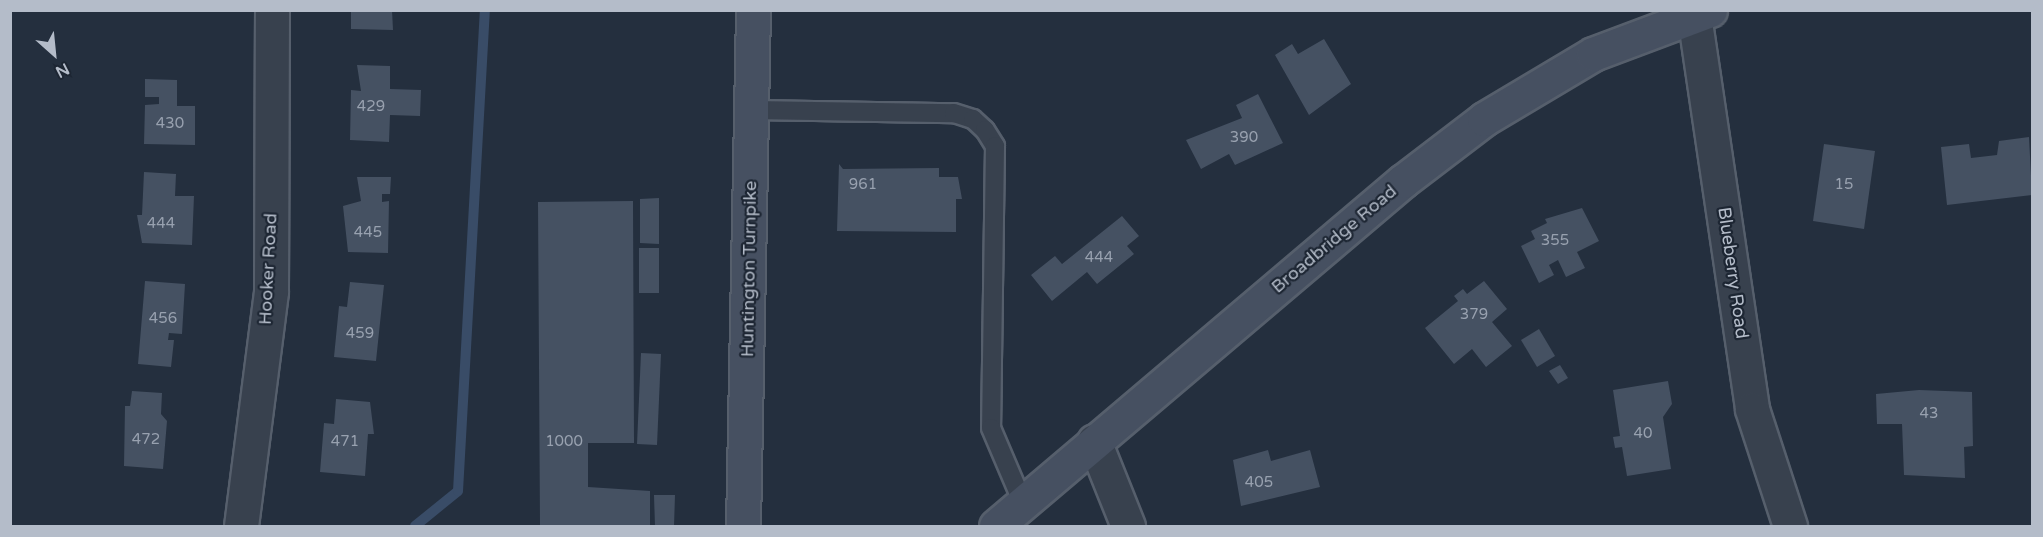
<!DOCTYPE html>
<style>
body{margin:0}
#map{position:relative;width:2043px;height:537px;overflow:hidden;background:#242f3e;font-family:"Varela Round",sans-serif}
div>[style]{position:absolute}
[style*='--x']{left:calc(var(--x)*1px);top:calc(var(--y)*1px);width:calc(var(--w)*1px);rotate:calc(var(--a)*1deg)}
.stream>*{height:10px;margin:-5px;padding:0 5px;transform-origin:5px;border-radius:5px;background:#394c67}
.building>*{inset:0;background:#455162}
.roads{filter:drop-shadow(2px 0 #565f6c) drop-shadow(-2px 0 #565f6c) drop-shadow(0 2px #565f6c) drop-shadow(0 -2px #565f6c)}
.service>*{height:18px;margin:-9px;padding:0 9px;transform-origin:9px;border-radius:9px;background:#38414e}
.minor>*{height:33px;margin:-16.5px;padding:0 16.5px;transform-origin:16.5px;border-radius:16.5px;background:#38414e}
.secondary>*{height:33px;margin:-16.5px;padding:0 16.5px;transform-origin:16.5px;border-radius:16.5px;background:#465061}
span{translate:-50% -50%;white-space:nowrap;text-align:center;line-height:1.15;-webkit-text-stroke:4.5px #1d2633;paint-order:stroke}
.number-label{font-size:15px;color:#98a1af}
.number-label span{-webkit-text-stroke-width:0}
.street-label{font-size:18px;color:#b4bcc9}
.frame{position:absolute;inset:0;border:12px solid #b4bcc9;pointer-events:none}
.north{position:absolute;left:24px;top:24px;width:60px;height:60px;-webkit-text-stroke:4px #1d2633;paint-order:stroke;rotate:153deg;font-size:16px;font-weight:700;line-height:24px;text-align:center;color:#b4bcc9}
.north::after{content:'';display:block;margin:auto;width:21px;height:27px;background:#b4bcc9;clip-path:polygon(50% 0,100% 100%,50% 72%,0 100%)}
</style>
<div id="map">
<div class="stream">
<div style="--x:415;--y:526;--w:55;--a:-39.1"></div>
<div style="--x:458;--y:491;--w:482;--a:-86.8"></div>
</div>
<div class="building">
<div style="clip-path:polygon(351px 10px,392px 10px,393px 30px,351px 29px)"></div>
<div style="clip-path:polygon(1324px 39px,1351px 84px,1309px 115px,1275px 55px,1292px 44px,1298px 54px)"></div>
<div style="clip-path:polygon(357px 65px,390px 66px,390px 89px,421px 90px,420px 116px,390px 115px,389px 142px,350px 140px,351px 90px,361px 91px)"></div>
<div style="clip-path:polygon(145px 79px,177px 80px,177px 106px,195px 106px,195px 145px,144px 144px,145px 105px,159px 104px,159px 97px,145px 97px)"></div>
<div style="clip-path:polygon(1258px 94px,1283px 143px,1235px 165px,1229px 154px,1201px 169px,1186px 140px,1242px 118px,1236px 105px)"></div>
<div style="clip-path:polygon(2029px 137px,2032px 195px,1947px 205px,1941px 147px,1969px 144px,1971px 158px,1997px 155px,1999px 141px)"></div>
<div style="clip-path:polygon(1824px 144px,1875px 151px,1864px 229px,1813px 221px)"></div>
<div style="clip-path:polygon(839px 164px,843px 169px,939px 168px,939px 177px,958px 177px,962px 199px,956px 199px,956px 232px,837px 231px)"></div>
<div style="clip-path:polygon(144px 172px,176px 174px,175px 196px,194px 196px,192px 245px,142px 243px,137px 215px,142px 215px)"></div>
<div style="clip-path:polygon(357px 177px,391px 177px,390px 194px,382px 194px,382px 202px,389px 201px,388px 253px,348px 252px,343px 206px,361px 201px)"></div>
<div style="clip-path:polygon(659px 198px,659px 244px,640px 243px,640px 199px)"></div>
<div style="clip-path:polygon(633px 201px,634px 443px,588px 443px,588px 487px,650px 491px,650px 526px,540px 526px,538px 202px)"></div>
<div style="clip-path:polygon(1582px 208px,1599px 241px,1577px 252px,1585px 268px,1566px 277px,1558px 260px,1549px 265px,1554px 275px,1539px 283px,1521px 246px,1535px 239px,1531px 231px,1547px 223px,1545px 219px)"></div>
<div style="clip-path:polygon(1122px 216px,1139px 236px,1127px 246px,1134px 254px,1097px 284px,1087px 272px,1052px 301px,1031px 275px,1055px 256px,1062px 264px)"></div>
<div style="clip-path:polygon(639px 248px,659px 248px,659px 293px,639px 293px)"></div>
<div style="clip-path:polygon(145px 281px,185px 284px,182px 334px,169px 333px,168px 340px,174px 340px,171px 367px,138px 364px)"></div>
<div style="clip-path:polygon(1484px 281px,1507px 309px,1492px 322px,1512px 346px,1486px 367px,1472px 349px,1454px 364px,1425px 328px,1458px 301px,1454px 296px,1463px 289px,1467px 294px)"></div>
<div style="clip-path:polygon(350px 282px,384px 285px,376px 361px,334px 357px,339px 306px,347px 307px)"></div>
<div style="clip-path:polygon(1539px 329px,1555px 356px,1537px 367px,1521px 340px)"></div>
<div style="clip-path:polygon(641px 353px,661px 354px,657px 445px,637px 444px)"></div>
<div style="clip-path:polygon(1560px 365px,1568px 378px,1558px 384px,1549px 371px)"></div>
<div style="clip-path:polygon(1668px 381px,1672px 404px,1663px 417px,1671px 469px,1627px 476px,1622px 447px,1615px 448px,1613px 437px,1620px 436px,1613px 390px)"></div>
<div style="clip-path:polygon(1919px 390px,1972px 392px,1973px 446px,1964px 447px,1965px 478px,1904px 475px,1902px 424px,1877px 424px,1876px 394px)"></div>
<div style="clip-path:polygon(132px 391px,162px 393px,161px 414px,167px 421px,163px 469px,124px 466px,125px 406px,130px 406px)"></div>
<div style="clip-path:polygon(336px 399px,370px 402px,374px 434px,368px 434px,365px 476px,320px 472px,324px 423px,334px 424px)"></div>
<div style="clip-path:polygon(1268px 450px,1271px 461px,1310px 450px,1320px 487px,1241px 506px,1233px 460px)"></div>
<div style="clip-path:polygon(654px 495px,675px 495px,674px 526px,655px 526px)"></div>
</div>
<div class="roads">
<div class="service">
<div style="--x:752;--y:110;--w:202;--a:0.9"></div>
<div style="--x:954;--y:113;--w:20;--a:18"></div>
<div style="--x:973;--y:119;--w:16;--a:43"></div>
<div style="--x:985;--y:130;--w:19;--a:58"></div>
<div style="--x:995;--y:146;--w:282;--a:90.8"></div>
<div style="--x:991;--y:428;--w:82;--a:66.9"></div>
</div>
<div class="minor">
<div style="--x:1694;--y:15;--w:398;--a:81.6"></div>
<div style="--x:1752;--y:409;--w:123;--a:72"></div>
<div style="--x:1094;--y:441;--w:92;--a:68.2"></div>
<div style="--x:241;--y:526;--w:237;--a:-82.7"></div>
<div style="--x:271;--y:291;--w:281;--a:-89.8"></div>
</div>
<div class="secondary">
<div style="--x:743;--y:526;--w:516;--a:-88.89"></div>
<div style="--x:996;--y:526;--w:534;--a:-40.29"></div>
<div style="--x:1403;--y:181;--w:102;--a:-37.4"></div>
<div style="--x:1484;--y:119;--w:127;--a:-30.8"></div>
<div style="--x:1593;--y:54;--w:125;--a:-20.6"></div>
</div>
</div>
<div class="number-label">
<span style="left:371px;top:107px">429</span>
<span style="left:170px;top:124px">430</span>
<span style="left:1244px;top:138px">390</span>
<span style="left:863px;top:185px">961</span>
<span style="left:1844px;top:185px">15</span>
<span style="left:161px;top:224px">444</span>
<span style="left:368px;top:233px">445</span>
<span style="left:1555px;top:241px">355</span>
<span style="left:1099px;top:258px">444</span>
<span style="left:1474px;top:315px">379</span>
<span style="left:163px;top:319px">456</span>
<span style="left:360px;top:334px">459</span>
<span style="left:1929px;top:414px">43</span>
<span style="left:1643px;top:434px">40</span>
<span style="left:146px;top:440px">472</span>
<span style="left:345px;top:442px">471</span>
<span style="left:564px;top:442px">1000</span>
<span style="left:1259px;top:483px">405</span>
</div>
<div class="street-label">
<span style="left:1334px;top:239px;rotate:-40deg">Broadbridge Road</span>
<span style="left:268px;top:269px;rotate:-87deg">Hooker Road</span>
<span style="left:749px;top:269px;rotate:-89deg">Huntington Turnpike</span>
<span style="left:1733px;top:273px;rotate:82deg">Blueberry Road</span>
</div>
<div class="frame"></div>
<div class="north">N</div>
</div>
